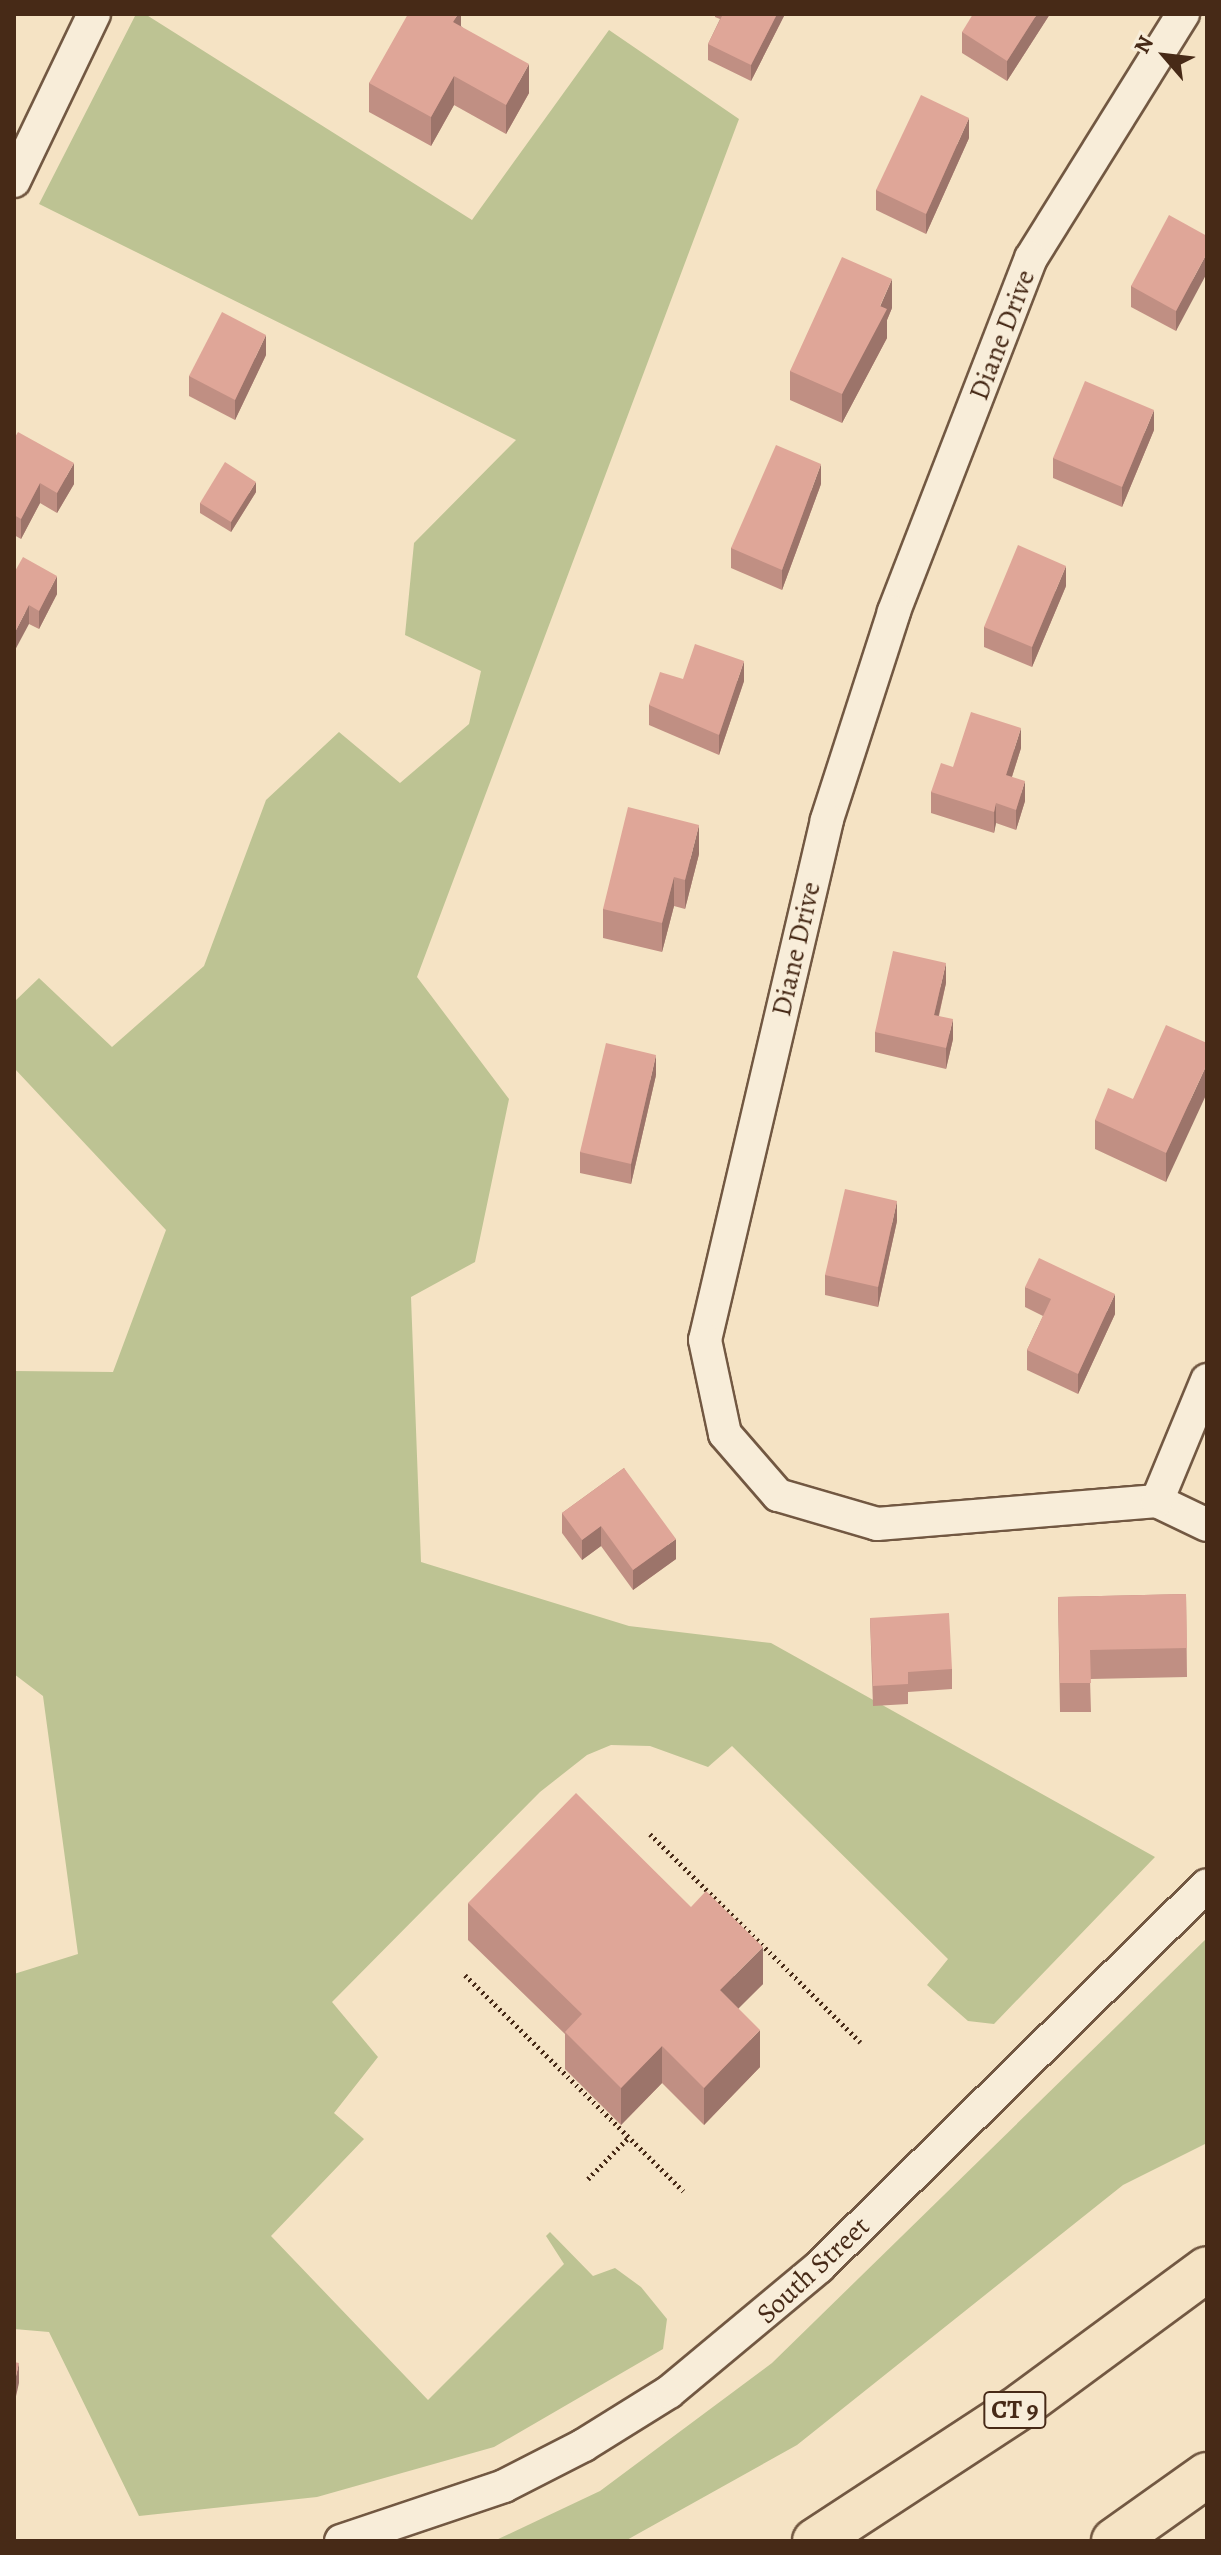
<!DOCTYPE html>
<style>
body{margin:0}
#map{position:relative;width:1221px;height:2555px;overflow:hidden;background:#f5e3c4;font-family:Alegreya,serif}
div>[style]{position:absolute}
[style*='--x']{left:calc(var(--x)*1px);top:calc(var(--y)*1px);width:calc(var(--w)*1px);rotate:calc(var(--a)*1deg)}
.green>*{inset:0;background:#bdc393}
.path>*{height:5px;margin-top:-2.5px;transform-origin:0;background:repeating-linear-gradient(90deg,#472a17 0 2px,transparent 0 6px)}
.roads{filter:drop-shadow(2px 0 #725842) drop-shadow(-2px 0 #725842) drop-shadow(0 2px #725842) drop-shadow(0 -2px #725842)}
.street>*{height:32px;margin:-16px;padding:0 16px;transform-origin:16px;border-radius:16px;background:#f8edd9}
.highway>*{height:44px;margin:-22px;padding:0 22px;transform-origin:22px;border-radius:22px;background:#f5e3c4}
.wall>*{inset:0;background:#c08f83}
.shaded-wall>*{inset:0;background:#9c746a}
.building>*{inset:0;background:#dfa698}
span{translate:-50% -50%;white-space:nowrap;text-align:center;line-height:1.15;-webkit-text-stroke:6px #f8edd9;paint-order:stroke}
.shield-label span{padding:2px 6px;background:#f8edd9;border:2px solid;border-radius:6px;-webkit-text-stroke-width:0}
.shield-label{font-size:26px;color:#472a17;font-weight:700}
.street-label{font-size:28px;color:#472a17}
.frame{position:absolute;inset:0;border:16px solid #472a17;pointer-events:none}
.north{position:absolute;left:1125px;top:16px;width:80px;height:80px;-webkit-text-stroke:6px #f8edd9;paint-order:stroke;rotate:298deg;font-size:22px;font-weight:700;line-height:32px;text-align:center;color:#472a17}
.north::after{content:'';display:block;margin:auto;width:28px;height:36px;background:#472a17;clip-path:polygon(50% 0,100% 100%,50% 72%,0 100%)}
</style>
<div id="map">
<div class="green">
<div style="clip-path:polygon(136px 14px,145px 14px,472px 220px,609px 30px,739px 119px,417px 977px,509px 1099px,475px 1262px,411px 1297px,421px 1562px,629px 1626px,771px 1643px,1155px 1857px,994px 2024px,968px 2021px,927px 1985px,948px 1959px,732px 1746px,708px 1767px,650px 1746px,611px 1745px,587px 1755px,540px 1792px,332px 2002px,378px 2057px,334px 2113px,364px 2139px,271px 2236px,428px 2400px,564px 2264px,546px 2236px,550px 2232px,593px 2276px,615px 2268px,641px 2287px,667px 2319px,663px 2349px,494px 2447px,317px 2497px,139px 2516px,49px 2332px,14px 2329px,14px 1974px,78px 1954px,43px 1696px,14px 1674px,14px 1371px,113px 1372px,166px 1230px,14px 1068px,14px 1002px,39px 978px,112px 1047px,204px 966px,266px 800px,339px 732px,400px 783px,469px 724px,481px 671px,405px 635px,414px 543px,516px 440px,39px 204px)"></div>
<div style="clip-path:polygon(1207px 1938px,1207px 2143px,1123px 2185px,797px 2445px,625px 2541px,494px 2541px,600px 2491px,772px 2363px)"></div>
</div>
<div class="path">
<div style="--x:650;--y:1834;--w:296;--a:44.7"></div>
<div style="--x:465;--y:1975;--w:307;--a:44.7"></div>
<div style="--x:588;--y:2179;--w:59;--a:-45.7"></div>
</div>
<div class="roads">
<div class="street">
<div style="--x:1183;--y:14;--w:287;--a:121.9"></div>
<div style="--x:1031;--y:258;--w:380;--a:111.2"></div>
<div style="--x:894;--y:612;--w:219;--a:107.9"></div>
<div style="--x:827;--y:820;--w:534;--a:103.2"></div>
<div style="--x:705;--y:1340;--w:96;--a:78"></div>
<div style="--x:725;--y:1434;--w:81;--a:49"></div>
<div style="--x:778;--y:1495;--w:103;--a:16.3"></div>
<div style="--x:877;--y:1524;--w:281;--a:-4.7"></div>
<div style="--x:1157;--y:1501;--w:55;--a:25.6"></div>
<div style="--x:14;--y:181;--w:185;--a:-64.4"></div>
<div style="--x:1157;--y:1501;--w:131;--a:-67.5"></div>
<div style="--x:341;--y:2541;--w:172;--a:-18.6"></div>
<div style="--x:504;--y:2486;--w:90;--a:-27.1"></div>
<div style="--x:584;--y:2445;--w:100;--a:-31.9"></div>
<div style="--x:669;--y:2392;--w:195;--a:-39.8"></div>
<div style="--x:819;--y:2267;--w:544;--a:-44.55"></div>
</div>
<div class="highway">
<div style="--x:815;--y:2541;--w:250;--a:-33.2"></div>
<div style="--x:1024;--y:2404;--w:227;--a:-36.4"></div>
<div style="--x:1114;--y:2541;--w:114;--a:-35.4"></div>
</div>
</div>
<div class="wall">
<div style="clip-path:polygon(461px 14px,461px 26px,529px 93px,506px 134px,454px 105px,431px 146px,369px 112px,369px 83px)"></div>
<div style="clip-path:polygon(715px 14px,785px 14px,751px 81px,708px 60px,708px 44px,720px 19px,715px 17px)"></div>
<div style="clip-path:polygon(1050px 14px,1007px 81px,962px 53px,962px 32px)"></div>
<div style="clip-path:polygon(969px 138px,926px 234px,876px 210px,876px 190px)"></div>
<div style="clip-path:polygon(1207px 236px,1176px 331px,1131px 307px,1131px 286px)"></div>
<div style="clip-path:polygon(892px 308px,887px 320px,887px 338px,842px 423px,790px 400px,790px 371px)"></div>
<div style="clip-path:polygon(266px 355px,235px 420px,189px 396px,189px 376px)"></div>
<div style="clip-path:polygon(1154px 430px,1122px 507px,1053px 478px,1053px 458px)"></div>
<div style="clip-path:polygon(14px 439px,74px 484px,57px 513px,40px 503px,21px 539px,14px 535px)"></div>
<div style="clip-path:polygon(821px 484px,782px 590px,731px 568px,731px 548px)"></div>
<div style="clip-path:polygon(256px 492px,231px 532px,200px 513px,200px 503px)"></div>
<div style="clip-path:polygon(14px 573px,57px 594px,39px 629px,29px 624px)"></div>
<div style="clip-path:polygon(1066px 586px,1032px 667px,984px 647px,984px 627px)"></div>
<div style="clip-path:polygon(683px 679px,744px 681px,719px 755px,649px 725px,649px 705px)"></div>
<div style="clip-path:polygon(1021px 748px,1012px 777px,1025px 801px,1016px 830px,996px 823px,994px 833px,931px 813px,931px 792px,953px 767px)"></div>
<div style="clip-path:polygon(699px 854px,685px 909px,674px 906px,662px 952px,603px 938px,603px 909px)"></div>
<div style="clip-path:polygon(946px 983px,939px 1016px,953px 1039px,946px 1069px,875px 1052px,875px 1032px)"></div>
<div style="clip-path:polygon(1207px 1043px,1166px 1182px,1095px 1149px,1095px 1120px,1133px 1099px)"></div>
<div style="clip-path:polygon(656px 1075px,631px 1184px,580px 1173px,580px 1152px)"></div>
<div style="clip-path:polygon(897px 1221px,878px 1307px,825px 1295px,825px 1275px)"></div>
<div style="clip-path:polygon(1025px 1287px,1115px 1314px,1078px 1394px,1027px 1370px,1027px 1350px,1043px 1316px,1025px 1307px)"></div>
<div style="clip-path:polygon(624px 1468px,676px 1559px,633px 1590px,601px 1546px,582px 1560px,562px 1533px,562px 1513px)"></div>
<div style="clip-path:polygon(1186px 1594px,1187px 1677px,1090px 1679px,1091px 1712px,1060px 1712px,1058px 1597px)"></div>
<div style="clip-path:polygon(870px 1618px,952px 1669px,952px 1689px,908px 1692px,908px 1704px,873px 1706px)"></div>
<div style="clip-path:polygon(468px 1903px,763px 1984px,738px 2008px,760px 2067px,704px 2125px,662px 2083px,621px 2125px,565px 2069px,565px 2034px,468px 1940px)"></div>
</div>
<div class="shaded-wall">
<div style="clip-path:polygon(458px 14px,461px 14px,461px 38px,453px 22px)"></div>
<div style="clip-path:polygon(777px 14px,785px 14px,751px 81px,751px 65px)"></div>
<div style="clip-path:polygon(1037px 14px,1050px 14px,1007px 81px,1007px 61px)"></div>
<div style="clip-path:polygon(529px 64px,529px 93px,506px 134px,506px 105px)"></div>
<div style="clip-path:polygon(454px 76px,454px 105px,431px 146px,431px 117px)"></div>
<div style="clip-path:polygon(969px 118px,969px 138px,926px 234px,926px 214px)"></div>
<div style="clip-path:polygon(1207px 253px,1207px 273px,1176px 331px,1176px 311px)"></div>
<div style="clip-path:polygon(892px 279px,892px 308px,887px 320px,887px 338px,842px 423px,842px 394px)"></div>
<div style="clip-path:polygon(266px 335px,266px 355px,235px 420px,235px 400px)"></div>
<div style="clip-path:polygon(1154px 410px,1154px 430px,1122px 507px,1122px 487px)"></div>
<div style="clip-path:polygon(74px 463px,74px 484px,57px 513px,57px 493px)"></div>
<div style="clip-path:polygon(821px 464px,821px 484px,782px 590px,782px 570px)"></div>
<div style="clip-path:polygon(256px 482px,256px 492px,231px 532px,231px 522px)"></div>
<div style="clip-path:polygon(40px 483px,40px 503px,21px 539px,21px 519px)"></div>
<div style="clip-path:polygon(1066px 566px,1066px 586px,1032px 667px,1032px 647px)"></div>
<div style="clip-path:polygon(57px 576px,57px 594px,39px 629px,39px 611px)"></div>
<div style="clip-path:polygon(29px 605px,29px 624px,14px 652px,14px 634px)"></div>
<div style="clip-path:polygon(744px 661px,744px 681px,719px 755px,719px 735px)"></div>
<div style="clip-path:polygon(1021px 728px,1021px 748px,1006px 795px,1006px 775px)"></div>
<div style="clip-path:polygon(1025px 781px,1025px 801px,1016px 830px,1016px 810px)"></div>
<div style="clip-path:polygon(996px 803px,996px 823px,994px 833px,994px 812px)"></div>
<div style="clip-path:polygon(699px 825px,699px 854px,685px 909px,685px 880px)"></div>
<div style="clip-path:polygon(674px 877px,674px 906px,662px 952px,662px 923px)"></div>
<div style="clip-path:polygon(946px 963px,946px 983px,934px 1035px,934px 1015px)"></div>
<div style="clip-path:polygon(953px 1019px,953px 1039px,946px 1069px,946px 1048px)"></div>
<div style="clip-path:polygon(656px 1055px,656px 1075px,631px 1184px,631px 1164px)"></div>
<div style="clip-path:polygon(1207px 1064px,1207px 1093px,1166px 1182px,1166px 1153px)"></div>
<div style="clip-path:polygon(897px 1201px,897px 1221px,878px 1307px,878px 1287px)"></div>
<div style="clip-path:polygon(1115px 1294px,1115px 1314px,1078px 1394px,1078px 1374px)"></div>
<div style="clip-path:polygon(601px 1526px,601px 1546px,582px 1560px,582px 1540px)"></div>
<div style="clip-path:polygon(676px 1539px,676px 1559px,633px 1590px,633px 1570px)"></div>
<div style="clip-path:polygon(763px 1947px,763px 1984px,720px 2027px,720px 1990px)"></div>
<div style="clip-path:polygon(760px 2030px,760px 2067px,704px 2125px,704px 2088px)"></div>
<div style="clip-path:polygon(662px 2046px,662px 2083px,621px 2125px,621px 2088px)"></div>
<div style="clip-path:polygon(19px 2363px,19px 2383px,14px 2405px,14px 2385px)"></div>
</div>
<div class="building">
<div style="clip-path:polygon(408px 14px,458px 14px,453px 22px,529px 64px,506px 105px,454px 76px,431px 117px,369px 83px)"></div>
<div style="clip-path:polygon(723px 14px,777px 14px,751px 65px,708px 44px)"></div>
<div style="clip-path:polygon(973px 14px,1037px 14px,1007px 61px,962px 32px)"></div>
<div style="clip-path:polygon(921px 95px,969px 118px,926px 214px,876px 190px)"></div>
<div style="clip-path:polygon(1169px 215px,1207px 236px,1207px 253px,1176px 311px,1131px 286px)"></div>
<div style="clip-path:polygon(842px 257px,892px 279px,880px 306px,887px 309px,842px 394px,790px 371px)"></div>
<div style="clip-path:polygon(222px 312px,266px 335px,235px 400px,189px 376px)"></div>
<div style="clip-path:polygon(1085px 381px,1154px 410px,1122px 487px,1053px 458px)"></div>
<div style="clip-path:polygon(18px 432px,74px 463px,57px 493px,40px 483px,21px 519px,14px 515px,14px 439px)"></div>
<div style="clip-path:polygon(776px 445px,821px 464px,782px 570px,731px 548px)"></div>
<div style="clip-path:polygon(225px 462px,256px 482px,231px 522px,200px 503px)"></div>
<div style="clip-path:polygon(1018px 545px,1066px 566px,1032px 647px,984px 627px)"></div>
<div style="clip-path:polygon(23px 557px,57px 576px,39px 611px,29px 605px,14px 634px,14px 573px)"></div>
<div style="clip-path:polygon(695px 644px,744px 661px,719px 735px,649px 705px,660px 672px,683px 679px)"></div>
<div style="clip-path:polygon(971px 712px,1021px 728px,1006px 775px,1025px 781px,1016px 810px,996px 803px,994px 812px,931px 792px,941px 763px,953px 767px)"></div>
<div style="clip-path:polygon(628px 807px,699px 825px,685px 880px,674px 877px,662px 923px,603px 909px)"></div>
<div style="clip-path:polygon(893px 951px,946px 963px,934px 1015px,953px 1019px,946px 1048px,875px 1032px)"></div>
<div style="clip-path:polygon(1166px 1025px,1207px 1043px,1207px 1064px,1166px 1153px,1095px 1120px,1108px 1088px,1133px 1099px)"></div>
<div style="clip-path:polygon(606px 1043px,656px 1055px,631px 1164px,580px 1152px)"></div>
<div style="clip-path:polygon(845px 1189px,897px 1201px,878px 1287px,825px 1275px)"></div>
<div style="clip-path:polygon(1039px 1258px,1115px 1294px,1078px 1374px,1027px 1350px,1051px 1299px,1025px 1287px)"></div>
<div style="clip-path:polygon(624px 1468px,676px 1539px,633px 1570px,601px 1526px,582px 1540px,562px 1513px)"></div>
<div style="clip-path:polygon(1186px 1594px,1187px 1648px,1090px 1650px,1091px 1683px,1060px 1683px,1058px 1597px)"></div>
<div style="clip-path:polygon(949px 1613px,952px 1669px,908px 1672px,908px 1684px,873px 1686px,870px 1618px)"></div>
<div style="clip-path:polygon(576px 1793px,691px 1907px,706px 1891px,763px 1947px,720px 1990px,760px 2030px,704px 2088px,662px 2046px,621px 2088px,565px 2032px,582px 2014px,468px 1903px)"></div>
<div style="clip-path:polygon(14px 2362px,19px 2363px,14px 2385px)"></div>
</div>
<div class="shield-label">
<span style="left:1015px;top:2410px">CT 9</span>
</div>
<div class="street-label">
<span style="left:1002px;top:335px;rotate:-69deg">Diane Drive</span>
<span style="left:796px;top:949px;rotate:-77deg">Diane Drive</span>
<span style="left:813px;top:2270px;rotate:-43deg">South Street</span>
</div>
<div class="frame"></div>
<div class="north">N</div>
</div>
